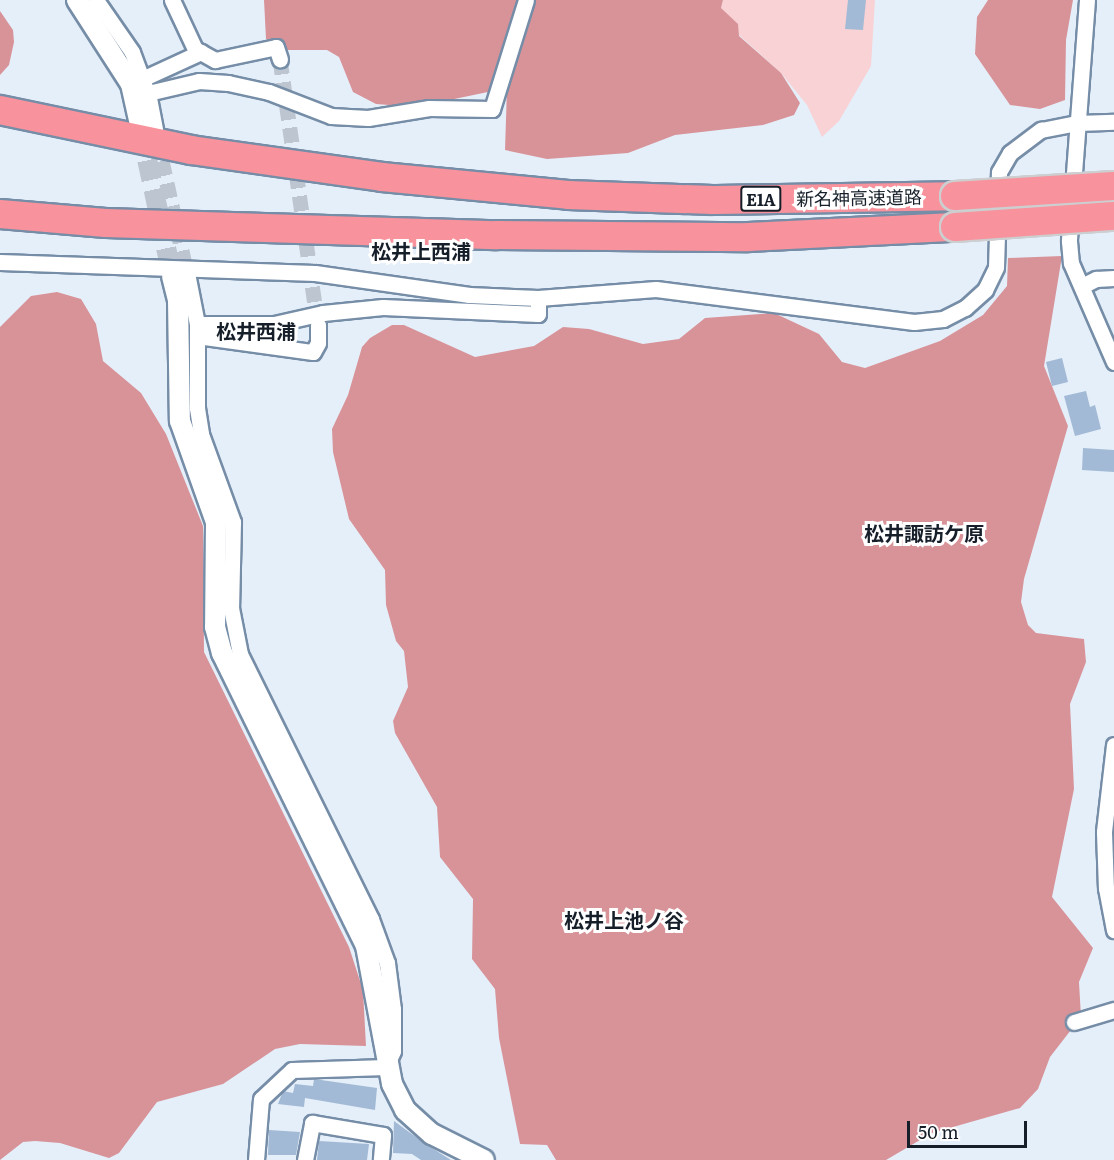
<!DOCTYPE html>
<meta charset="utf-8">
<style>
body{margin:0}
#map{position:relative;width:1114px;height:1160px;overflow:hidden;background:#e5effa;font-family:Literata,"Noto Sans JP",serif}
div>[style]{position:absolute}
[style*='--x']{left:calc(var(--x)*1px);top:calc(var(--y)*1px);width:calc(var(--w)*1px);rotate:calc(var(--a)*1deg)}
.green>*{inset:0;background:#f8d2d4}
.forest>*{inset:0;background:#d89399}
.building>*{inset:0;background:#a2bad5}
.minor-tunnel>*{height:15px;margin-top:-7.5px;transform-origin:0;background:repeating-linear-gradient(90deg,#bcc5d0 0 15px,transparent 0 23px)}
.tertiary-tunnel>*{height:20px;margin-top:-10px;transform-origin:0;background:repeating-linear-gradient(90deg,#bcc5d0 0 20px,transparent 0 30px)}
.roads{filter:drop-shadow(2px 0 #768da7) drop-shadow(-2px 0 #768da7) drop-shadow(0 2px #768da7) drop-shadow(0 -2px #768da7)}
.minor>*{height:15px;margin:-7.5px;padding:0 7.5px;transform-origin:7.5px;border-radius:7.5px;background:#fff}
.tertiary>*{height:20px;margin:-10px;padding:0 10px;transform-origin:10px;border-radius:10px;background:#fff}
.motorway>*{height:28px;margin:-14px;padding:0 14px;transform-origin:14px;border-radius:14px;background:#f8929c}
.bridges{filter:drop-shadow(2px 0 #ccced0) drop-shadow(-2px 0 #ccced0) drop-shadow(0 2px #ccced0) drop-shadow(0 -2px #ccced0)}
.motorway-bridge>*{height:28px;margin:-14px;padding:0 14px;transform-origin:14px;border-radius:14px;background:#f8929c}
span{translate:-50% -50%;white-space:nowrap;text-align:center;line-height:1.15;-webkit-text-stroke:6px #fff;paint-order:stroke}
.shield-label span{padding:2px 4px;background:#fff;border:2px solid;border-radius:4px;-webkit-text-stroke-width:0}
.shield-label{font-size:16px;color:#161f29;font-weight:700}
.street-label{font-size:18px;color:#161f29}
.neighbourhood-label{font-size:20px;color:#161f29;font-weight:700}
.scale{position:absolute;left:907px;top:1121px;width:120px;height:27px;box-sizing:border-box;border:3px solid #161f29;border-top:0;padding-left:8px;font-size:18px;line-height:21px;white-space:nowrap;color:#161f29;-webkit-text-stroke:4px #fff;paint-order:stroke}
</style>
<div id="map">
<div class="green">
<div style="clip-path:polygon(723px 0,875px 0,871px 66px,839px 121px,822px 137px,807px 105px,781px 73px,739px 35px,721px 8px)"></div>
</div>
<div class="forest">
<div style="clip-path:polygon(264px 0,723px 0,721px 8px,738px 24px,739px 36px,781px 73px,800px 103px,794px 115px,763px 125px,675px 135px,628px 153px,547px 159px,505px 150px,507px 88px,416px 107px,376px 104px,353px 92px,339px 57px,327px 50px,288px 50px,266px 39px)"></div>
<div style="clip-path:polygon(988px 0,1073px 0,1066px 40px,1065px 100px,1040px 109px,1010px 105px,975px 54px,977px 17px)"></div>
<div style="clip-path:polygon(0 11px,13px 30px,14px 42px,9px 65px,0 75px)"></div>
<div style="clip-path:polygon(1062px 256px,1044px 366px,1068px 426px,1024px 579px,1021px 602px,1028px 625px,1036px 633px,1084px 639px,1086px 662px,1070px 704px,1074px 789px,1052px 897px,1093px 948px,1079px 982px,1081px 1017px,1050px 1057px,1038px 1089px,1020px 1108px,932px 1133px,886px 1160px,556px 1160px,547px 1145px,520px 1144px,499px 1038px,495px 989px,472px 959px,473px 899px,440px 857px,437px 807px,395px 733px,393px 721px,408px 687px,404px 651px,396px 641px,386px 605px,385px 570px,349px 519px,333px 452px,332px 429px,348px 395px,362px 347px,370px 338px,392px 325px,404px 325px,475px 357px,534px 346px,563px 327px,589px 329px,643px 344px,679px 339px,705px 318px,774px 313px,819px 334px,842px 362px,865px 368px,940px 341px,983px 315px,1007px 286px,1008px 258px)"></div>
<div style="clip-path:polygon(57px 292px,81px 299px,96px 324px,103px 361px,141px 393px,166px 434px,203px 526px,204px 652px,349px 947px,363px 990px,366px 1046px,300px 1044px,275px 1049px,223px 1084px,157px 1102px,119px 1153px,109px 1158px,60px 1143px,35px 1141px,23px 1142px,0 1160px,0 327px,31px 296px)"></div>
</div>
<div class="building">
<div style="clip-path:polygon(848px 0,866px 0,863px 30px,845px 29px)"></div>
<div style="clip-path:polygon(1062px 358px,1068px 382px,1052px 386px,1046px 362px)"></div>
<div style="clip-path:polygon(1086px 391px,1090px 407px,1095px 405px,1101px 429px,1075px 436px,1064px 396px)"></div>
<div style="clip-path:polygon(1083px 448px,1114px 450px,1114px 472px,1082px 470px)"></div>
<div style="clip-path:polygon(314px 1079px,377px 1088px,375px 1110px,305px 1098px,304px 1107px,278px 1104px,283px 1091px,293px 1093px,295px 1084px,313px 1086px)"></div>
<div style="clip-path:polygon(394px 1121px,424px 1143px,451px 1160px,421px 1160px,412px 1154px,393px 1153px)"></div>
<div style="clip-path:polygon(269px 1130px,300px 1132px,296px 1155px,268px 1155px)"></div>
<div style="clip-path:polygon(319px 1141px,369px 1144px,367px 1160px,317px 1160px)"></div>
</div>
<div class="minor-tunnel">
<div style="--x:280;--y:59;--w:269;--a:81.9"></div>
<div style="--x:157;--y:138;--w:138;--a:77.5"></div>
</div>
<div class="tertiary-tunnel">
<div style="--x:141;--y:131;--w:148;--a:77.9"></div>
</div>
<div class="roads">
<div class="minor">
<div style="--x:96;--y:0;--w:63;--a:55.3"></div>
<div style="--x:132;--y:52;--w:49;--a:69.7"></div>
<div style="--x:149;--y:98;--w:32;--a:79"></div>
<div style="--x:172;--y:0;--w:54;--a:64.9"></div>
<div style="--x:195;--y:49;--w:23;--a:29"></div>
<div style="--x:215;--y:60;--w:62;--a:-12"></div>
<div style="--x:276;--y:47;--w:13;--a:72"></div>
<div style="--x:1087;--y:0;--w:242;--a:94.3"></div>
<div style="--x:1069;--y:241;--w:22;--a:85"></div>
<div style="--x:1071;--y:263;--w:108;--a:66.5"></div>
<div style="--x:142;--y:79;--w:65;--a:-24.6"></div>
<div style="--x:148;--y:93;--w:52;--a:-13.2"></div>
<div style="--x:199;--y:81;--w:29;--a:4"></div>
<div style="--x:228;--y:83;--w:42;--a:12.4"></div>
<div style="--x:269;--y:92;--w:66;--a:21.2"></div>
<div style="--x:331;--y:116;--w:37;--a:3"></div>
<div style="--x:368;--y:118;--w:62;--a:-9.3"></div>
<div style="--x:429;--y:108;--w:63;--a:0.9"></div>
<div style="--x:492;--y:109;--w:114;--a:-72.7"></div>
<div style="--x:0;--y:262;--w:315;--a:2"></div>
<div style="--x:315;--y:273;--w:156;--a:8.1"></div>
<div style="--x:469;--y:295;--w:69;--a:2.5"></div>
<div style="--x:538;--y:298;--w:118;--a:-4.4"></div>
<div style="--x:656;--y:289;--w:260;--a:7.3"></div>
<div style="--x:914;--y:322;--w:29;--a:-6"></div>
<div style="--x:943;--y:319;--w:25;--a:-27"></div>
<div style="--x:965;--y:308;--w:27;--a:-42"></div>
<div style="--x:985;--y:290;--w:25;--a:-64"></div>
<div style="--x:996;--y:267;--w:95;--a:-88.2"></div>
<div style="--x:999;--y:172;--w:22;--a:-60"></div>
<div style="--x:1010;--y:153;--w:39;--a:-37"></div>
<div style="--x:1041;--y:130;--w:37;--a:-11"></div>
<div style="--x:1077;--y:123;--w:37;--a:-2"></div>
<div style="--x:187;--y:273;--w:52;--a:78.9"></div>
<div style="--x:197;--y:324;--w:84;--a:90"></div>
<div style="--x:197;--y:408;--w:26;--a:81"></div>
<div style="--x:201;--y:434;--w:94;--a:70"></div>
<div style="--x:233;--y:522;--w:86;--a:91.3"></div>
<div style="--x:231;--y:608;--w:47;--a:78.9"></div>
<div style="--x:240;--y:654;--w:296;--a:63.7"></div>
<div style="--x:371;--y:919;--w:47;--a:70"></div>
<div style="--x:387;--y:963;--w:46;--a:82.6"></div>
<div style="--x:393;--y:1009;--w:42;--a:90"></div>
<div style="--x:393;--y:1051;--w:17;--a:114"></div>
<div style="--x:386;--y:1067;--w:94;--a:178.2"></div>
<div style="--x:292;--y:1070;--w:42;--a:136.9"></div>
<div style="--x:261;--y:1099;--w:61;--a:94.7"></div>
<div style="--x:1082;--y:286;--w:16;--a:-27"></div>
<div style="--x:1096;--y:279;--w:18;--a:-3"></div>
<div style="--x:197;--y:324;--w:77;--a:0"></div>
<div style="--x:274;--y:324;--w:50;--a:-12.7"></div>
<div style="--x:323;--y:313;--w:60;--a:-5.7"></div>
<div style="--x:383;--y:307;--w:155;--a:2.6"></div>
<div style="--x:538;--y:314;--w:16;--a:-90"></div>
<div style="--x:197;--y:336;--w:117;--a:7.9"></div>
<div style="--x:313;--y:352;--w:10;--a:-61"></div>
<div style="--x:318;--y:343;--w:18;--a:-90"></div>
<div style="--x:1114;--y:745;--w:88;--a:96.6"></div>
<div style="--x:1104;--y:832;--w:56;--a:88"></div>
<div style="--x:1106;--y:888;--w:43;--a:79.2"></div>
<div style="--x:1074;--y:1022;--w:42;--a:-16.7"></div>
<div style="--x:305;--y:1160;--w:38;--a:-79"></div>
<div style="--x:312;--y:1123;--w:72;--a:9.6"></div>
<div style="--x:383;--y:1135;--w:25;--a:95"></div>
</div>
<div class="tertiary">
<div style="--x:77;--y:0;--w:100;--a:57.3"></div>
<div style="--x:131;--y:84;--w:46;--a:77.5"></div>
<div style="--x:172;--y:276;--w:25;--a:76"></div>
<div style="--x:178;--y:300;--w:121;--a:89.1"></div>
<div style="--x:180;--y:421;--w:107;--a:70.4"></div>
<div style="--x:216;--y:522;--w:105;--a:90.5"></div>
<div style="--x:215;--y:627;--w:27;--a:75"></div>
<div style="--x:222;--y:653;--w:326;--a:63.8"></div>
<div style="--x:366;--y:946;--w:140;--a:79.3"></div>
<div style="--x:392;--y:1084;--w:29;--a:63"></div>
<div style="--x:405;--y:1110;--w:36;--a:42"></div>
<div style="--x:432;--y:1134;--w:58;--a:26.6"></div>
</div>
<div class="motorway">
<div style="--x:0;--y:110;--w:195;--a:11.8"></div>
<div style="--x:191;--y:150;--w:193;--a:8"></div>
<div style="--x:382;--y:177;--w:187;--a:5.5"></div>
<div style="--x:568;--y:195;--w:145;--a:2"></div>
<div style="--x:713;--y:200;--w:242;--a:-0.9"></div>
<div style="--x:0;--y:214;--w:106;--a:4.9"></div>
<div style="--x:106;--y:223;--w:391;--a:1.8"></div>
<div style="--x:497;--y:235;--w:251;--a:0.5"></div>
<div style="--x:748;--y:237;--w:207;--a:-2.8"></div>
</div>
</div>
<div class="bridges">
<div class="motorway-bridge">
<div style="--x:955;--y:196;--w:159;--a:-3.6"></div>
<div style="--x:955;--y:227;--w:159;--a:-4"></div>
</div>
</div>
<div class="shield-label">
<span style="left:761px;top:199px">E1A</span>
</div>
<div class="street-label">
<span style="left:859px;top:198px;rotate:-1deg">新名神高速道路</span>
</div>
<div class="neighbourhood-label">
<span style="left:421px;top:250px">松井上西浦</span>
<span style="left:256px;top:330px">松井西浦</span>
<span style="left:924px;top:532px">松井諏訪ケ原</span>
<span style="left:624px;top:919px">松井上池ノ谷</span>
</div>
<div class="scale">50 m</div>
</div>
